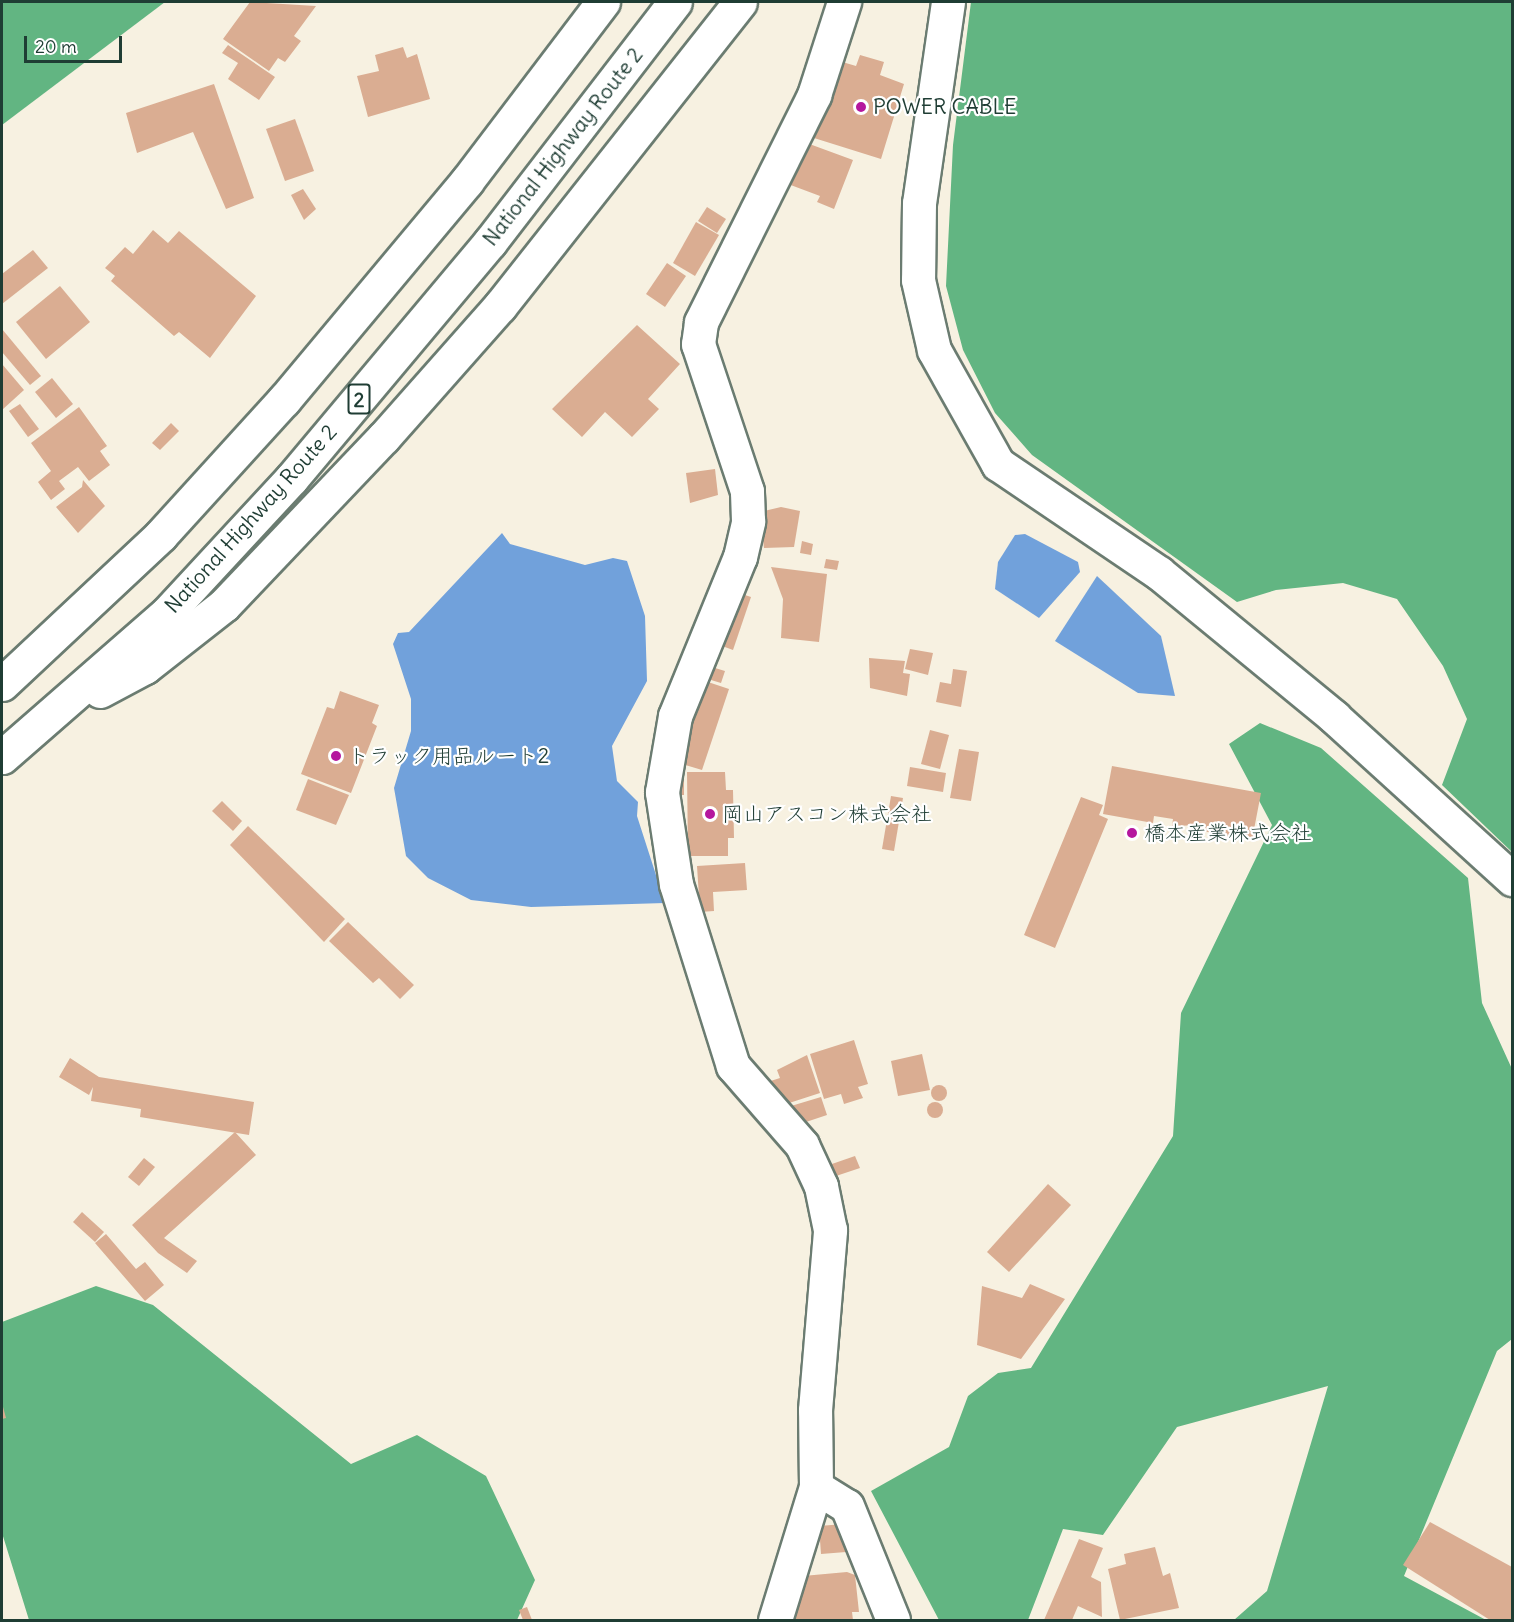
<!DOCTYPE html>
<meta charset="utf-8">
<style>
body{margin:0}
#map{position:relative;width:1514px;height:1622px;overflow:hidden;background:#f7f1e1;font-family:Delius,"Klee One",sans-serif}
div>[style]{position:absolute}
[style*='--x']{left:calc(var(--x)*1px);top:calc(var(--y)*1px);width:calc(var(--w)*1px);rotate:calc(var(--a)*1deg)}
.forest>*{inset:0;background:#62b582}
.water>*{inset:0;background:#71a1db}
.building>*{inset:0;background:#daad92}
.round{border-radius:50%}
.roads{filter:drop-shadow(2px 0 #6b7c71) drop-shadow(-2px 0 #6b7c71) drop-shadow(0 2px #6b7c71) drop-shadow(0 -2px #6b7c71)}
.street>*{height:33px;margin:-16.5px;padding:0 16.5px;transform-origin:16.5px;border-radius:16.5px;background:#fff}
.secondary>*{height:33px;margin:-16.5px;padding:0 16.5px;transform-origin:16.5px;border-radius:16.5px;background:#fff}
.highway>*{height:33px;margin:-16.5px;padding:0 16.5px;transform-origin:16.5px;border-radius:16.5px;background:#fff}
.dots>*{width:16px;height:16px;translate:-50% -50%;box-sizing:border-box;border:3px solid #fff;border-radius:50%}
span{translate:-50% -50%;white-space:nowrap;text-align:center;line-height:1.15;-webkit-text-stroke:4.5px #fff;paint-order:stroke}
.shield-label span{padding:2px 4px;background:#fff;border:2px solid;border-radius:4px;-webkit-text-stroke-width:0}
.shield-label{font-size:20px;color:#1f3d34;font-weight:700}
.poi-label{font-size:21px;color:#1f3d34}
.left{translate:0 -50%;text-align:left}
.street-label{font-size:21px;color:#1f3d34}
.frame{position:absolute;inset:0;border:3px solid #1f3d34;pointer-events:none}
.scale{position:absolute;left:24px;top:36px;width:98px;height:27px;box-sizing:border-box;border:3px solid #1f3d34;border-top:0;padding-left:8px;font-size:18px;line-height:21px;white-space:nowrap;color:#1f3d34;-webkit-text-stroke:4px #fff;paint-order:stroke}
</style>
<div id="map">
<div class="forest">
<div style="clip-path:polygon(2px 2px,165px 2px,2px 125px)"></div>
<div style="clip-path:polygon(971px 2px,1512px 2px,1512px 852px,1442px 785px,1467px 719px,1443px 666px,1397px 599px,1343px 583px,1276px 590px,1237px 602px,1032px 455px,995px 413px,963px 350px,946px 286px,953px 145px)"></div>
<div style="clip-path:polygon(1260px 723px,1321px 748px,1468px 878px,1482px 1003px,1512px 1069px,1512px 1339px,1497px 1351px,1404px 1576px,1486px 1620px,1234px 1620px,1267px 1591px,1328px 1386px,1177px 1427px,1103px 1535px,1063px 1529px,1028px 1620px,939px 1620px,871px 1491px,949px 1447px,968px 1396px,998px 1373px,1031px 1368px,1173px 1136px,1181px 1013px,1272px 825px,1229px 744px)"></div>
<div style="clip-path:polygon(96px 1286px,153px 1305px,351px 1464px,417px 1435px,486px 1476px,535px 1580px,517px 1620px,29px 1620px,2px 1533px,2px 1322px)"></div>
</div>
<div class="water">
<div style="clip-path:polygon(502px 533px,510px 544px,585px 565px,613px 558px,627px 561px,645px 616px,647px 681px,612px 746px,617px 781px,638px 802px,637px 816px,665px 903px,531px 907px,471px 900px,428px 878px,406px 856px,394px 788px,411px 731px,411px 699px,393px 644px,398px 633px,409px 632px)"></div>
<div style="clip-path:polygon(1025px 534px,1078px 562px,1080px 572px,1039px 618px,995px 589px,998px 562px,1015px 535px)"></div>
<div style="clip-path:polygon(1097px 576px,1161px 636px,1175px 696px,1138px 693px,1055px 641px)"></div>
</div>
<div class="building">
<div style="clip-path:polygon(250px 2px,316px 6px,294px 36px,301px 41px,285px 62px,278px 58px,269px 71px,223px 39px)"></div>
<div style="clip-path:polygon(228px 45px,275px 77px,259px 100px,228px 79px,238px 63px,222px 53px)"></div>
<div style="clip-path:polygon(403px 47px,407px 58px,417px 54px,430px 99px,368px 117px,357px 76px,379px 71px,375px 55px)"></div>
<div style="clip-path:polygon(860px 55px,884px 62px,880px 75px,904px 84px,881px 159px,814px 138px,839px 61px,856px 66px)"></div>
<div style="clip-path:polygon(214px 84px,254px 198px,226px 209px,193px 132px,137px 153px,126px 113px)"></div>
<div style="clip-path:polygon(295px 119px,314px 171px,285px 181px,266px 129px)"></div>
<div style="clip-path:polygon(804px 142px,853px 160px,834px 209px,817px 202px,820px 196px,788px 184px)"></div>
<div style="clip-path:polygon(303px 189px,316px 209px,304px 220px,291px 195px)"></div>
<div style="clip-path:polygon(707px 207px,726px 219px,717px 233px,698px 221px)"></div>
<div style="clip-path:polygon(696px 222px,719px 235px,695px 276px,673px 263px)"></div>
<div style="clip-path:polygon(153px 230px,168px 243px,179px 231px,256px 296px,210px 358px,179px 332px,174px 336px,111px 281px,115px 276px,105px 268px,125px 247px,133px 254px)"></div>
<div style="clip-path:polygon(33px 250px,48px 268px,2px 304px,2px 274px)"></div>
<div style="clip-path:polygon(667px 263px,686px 276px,665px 307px,646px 294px)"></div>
<div style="clip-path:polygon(60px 286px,90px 322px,46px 359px,16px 322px)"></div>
<div style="clip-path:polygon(637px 325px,680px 364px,648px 399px,659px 409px,632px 437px,605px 412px,582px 437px,552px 409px)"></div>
<div style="clip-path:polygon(2px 329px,41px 376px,30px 385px,2px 352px)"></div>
<div style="clip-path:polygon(2px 364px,24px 390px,2px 410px)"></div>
<div style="clip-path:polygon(52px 378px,73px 404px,56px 418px,35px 392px)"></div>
<div style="clip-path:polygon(20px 404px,39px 429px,28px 437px,9px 411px)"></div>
<div style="clip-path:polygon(79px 407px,107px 446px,100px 451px,110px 465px,89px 481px,78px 467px,59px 481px,65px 489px,51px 500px,38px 482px,51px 471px,31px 443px)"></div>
<div style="clip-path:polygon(171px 423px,179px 431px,160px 450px,152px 443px)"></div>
<div style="clip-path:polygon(715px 469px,718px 495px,690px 503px,686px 473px)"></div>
<div style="clip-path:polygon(83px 480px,105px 506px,78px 533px,56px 507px,82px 487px)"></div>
<div style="clip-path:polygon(781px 507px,800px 511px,794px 547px,764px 548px,760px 512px)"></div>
<div style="clip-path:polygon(802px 541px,813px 544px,811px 555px,800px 553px)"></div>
<div style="clip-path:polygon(826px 559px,839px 561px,837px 570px,824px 568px)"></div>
<div style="clip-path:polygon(771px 567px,827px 574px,819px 642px,781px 638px,783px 599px)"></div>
<div style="clip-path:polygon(733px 591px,751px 597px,733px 650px,714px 643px)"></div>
<div style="clip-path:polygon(910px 649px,933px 653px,928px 675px,905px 669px)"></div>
<div style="clip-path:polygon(869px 658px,905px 661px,903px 673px,910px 674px,907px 696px,870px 688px)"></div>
<div style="clip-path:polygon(705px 665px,725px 671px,721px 683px,701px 677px)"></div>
<div style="clip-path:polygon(953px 669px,967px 671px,961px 707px,936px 702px,940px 682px,951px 684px)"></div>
<div style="clip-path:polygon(699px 679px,729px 689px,702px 770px,672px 761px)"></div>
<div style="clip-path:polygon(340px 691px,379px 705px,372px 723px,377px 726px,351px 793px,301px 774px,327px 707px,334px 709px)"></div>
<div style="clip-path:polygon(930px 730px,949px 735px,940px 769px,921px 764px)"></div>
<div style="clip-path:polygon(959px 749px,979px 752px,971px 801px,950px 798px)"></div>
<div style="clip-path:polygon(1112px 766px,1261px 793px,1252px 840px,1224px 836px,1225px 829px,1215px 827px,1213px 833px,1203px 831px,1204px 825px,1172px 826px,1173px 819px,1154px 816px,1153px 823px,1103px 814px)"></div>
<div style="clip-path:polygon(910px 767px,946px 773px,943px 792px,907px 786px)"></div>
<div style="clip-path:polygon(687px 772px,725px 772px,726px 790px,733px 790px,734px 838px,728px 838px,728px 856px,688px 856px)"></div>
<div style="clip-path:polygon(684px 773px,684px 795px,674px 795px,674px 774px)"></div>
<div style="clip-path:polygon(308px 779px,349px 795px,336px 825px,296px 810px)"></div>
<div style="clip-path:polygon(891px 796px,903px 798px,894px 851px,882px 849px)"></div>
<div style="clip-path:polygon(1081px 797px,1103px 805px,1099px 815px,1108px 819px,1055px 948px,1024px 935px)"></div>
<div style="clip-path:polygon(222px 801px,242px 821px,233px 831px,212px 811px)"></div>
<div style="clip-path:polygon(248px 826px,345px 919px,324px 942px,230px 845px)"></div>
<div style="clip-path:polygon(745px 863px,747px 890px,713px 892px,714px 911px,700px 912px,697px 866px)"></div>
<div style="clip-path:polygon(348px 922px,414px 985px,400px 999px,379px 978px,373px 983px,329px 941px)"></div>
<div style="clip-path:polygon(854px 1040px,868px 1084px,858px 1087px,863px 1098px,844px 1104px,841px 1094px,824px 1099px,810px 1054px)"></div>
<div style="clip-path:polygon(922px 1054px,930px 1090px,898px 1096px,891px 1061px)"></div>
<div style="clip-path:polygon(807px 1055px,820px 1093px,783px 1105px,761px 1084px,780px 1078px,777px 1070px)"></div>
<div style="clip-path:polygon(70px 1058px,99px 1077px,254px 1102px,249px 1135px,140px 1117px,141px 1109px,91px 1101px,93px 1087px,89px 1095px,59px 1077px)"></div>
<div class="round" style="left:931px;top:1085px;width:16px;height:16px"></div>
<div style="clip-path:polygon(821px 1097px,827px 1115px,800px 1124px,791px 1106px)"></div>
<div class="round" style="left:927px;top:1102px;width:16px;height:16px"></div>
<div style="clip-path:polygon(235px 1132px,256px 1155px,164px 1238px,197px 1261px,187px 1273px,158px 1253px,132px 1225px)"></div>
<div style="clip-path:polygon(855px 1156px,860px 1168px,833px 1177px,829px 1165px)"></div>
<div style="clip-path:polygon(144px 1158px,155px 1167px,139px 1186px,128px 1177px)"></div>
<div style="clip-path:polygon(1048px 1184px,1071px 1205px,1009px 1272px,987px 1252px)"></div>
<div style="clip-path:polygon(82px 1212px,104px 1232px,95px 1242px,73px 1222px)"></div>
<div style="clip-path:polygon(106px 1234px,136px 1269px,145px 1262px,164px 1285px,145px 1301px,95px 1243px)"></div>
<div style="clip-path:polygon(1030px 1284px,1065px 1299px,1021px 1359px,977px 1345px,982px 1286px,1022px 1298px)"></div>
<div style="clip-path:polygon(2px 1403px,6px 1418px,2px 1419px)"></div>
<div style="clip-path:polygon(1430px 1522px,1512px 1567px,1512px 1620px,1490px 1620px,1403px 1565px)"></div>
<div style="clip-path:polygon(844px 1524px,846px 1552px,821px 1554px,819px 1526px)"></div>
<div style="clip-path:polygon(1079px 1539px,1103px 1548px,1091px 1577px,1101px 1582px,1102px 1617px,1078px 1606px,1072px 1620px,1044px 1620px)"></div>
<div style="clip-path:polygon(1155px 1547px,1163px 1576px,1170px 1573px,1179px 1608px,1120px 1620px,1108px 1569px,1126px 1564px,1124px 1554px)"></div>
<div style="clip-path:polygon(847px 1572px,855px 1575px,859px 1612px,852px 1612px,853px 1620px,796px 1620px,792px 1577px)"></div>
<div style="clip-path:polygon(527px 1607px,532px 1620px,523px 1620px,519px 1610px)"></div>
</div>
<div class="roads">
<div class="street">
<div style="--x:816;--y:1487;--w:36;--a:32"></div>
<div style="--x:847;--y:1506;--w:123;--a:68"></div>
<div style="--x:775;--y:1620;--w:139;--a:-72.9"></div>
<div style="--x:816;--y:1487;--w:77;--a:-90.7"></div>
<div style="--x:815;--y:1410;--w:181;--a:-85.2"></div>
<div style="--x:830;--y:1230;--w:45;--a:-101.6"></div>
<div style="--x:821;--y:1186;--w:45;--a:-114.9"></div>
<div style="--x:802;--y:1145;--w:105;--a:-131.1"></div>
<div style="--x:733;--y:1066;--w:191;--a:-107.4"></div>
<div style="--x:676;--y:884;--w:93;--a:-98.7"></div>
<div style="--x:662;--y:792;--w:77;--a:-80.3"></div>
<div style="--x:675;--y:716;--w:172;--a:-67.8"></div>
<div style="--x:740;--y:557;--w:37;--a:-77"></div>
<div style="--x:748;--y:521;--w:30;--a:-92"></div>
<div style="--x:747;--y:491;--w:155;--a:-108.4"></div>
<div style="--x:698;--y:344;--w:22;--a:-82"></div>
<div style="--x:701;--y:322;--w:254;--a:-63.5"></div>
<div style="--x:814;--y:95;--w:98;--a:-72.1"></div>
</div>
<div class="secondary">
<div style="--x:948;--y:2;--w:203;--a:98.2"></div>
<div style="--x:919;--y:203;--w:77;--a:90.7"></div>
<div style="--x:918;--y:280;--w:72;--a:77.1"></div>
<div style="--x:934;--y:350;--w:131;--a:60.7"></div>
<div style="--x:998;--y:464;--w:194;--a:34.1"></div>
<div style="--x:1159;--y:573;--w:227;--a:39.4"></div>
<div style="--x:1334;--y:717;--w:241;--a:42.3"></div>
</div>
<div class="highway">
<div style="--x:2;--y:684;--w:218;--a:-43.1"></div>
<div style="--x:161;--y:535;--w:183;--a:-47.7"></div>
<div style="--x:284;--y:400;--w:285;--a:-50.1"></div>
<div style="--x:467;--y:181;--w:225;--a:-52.8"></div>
<div style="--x:100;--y:691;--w:51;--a:-28.1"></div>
<div style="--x:145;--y:667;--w:100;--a:-38.1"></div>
<div style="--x:224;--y:605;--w:232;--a:-46.4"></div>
<div style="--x:384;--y:437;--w:175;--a:-48.5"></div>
<div style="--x:500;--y:306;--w:387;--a:-51.7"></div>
<div style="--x:2;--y:757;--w:219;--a:-41.1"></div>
<div style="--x:167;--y:613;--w:184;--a:-47.2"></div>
<div style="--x:292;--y:478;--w:308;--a:-50"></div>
<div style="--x:490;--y:242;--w:303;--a:-52.4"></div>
</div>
</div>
<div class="dots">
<div style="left:861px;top:107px;background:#b5179e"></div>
<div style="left:336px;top:756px;background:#b5179e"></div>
<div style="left:710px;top:814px;background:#b5179e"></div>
<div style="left:1132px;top:833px;background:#b5179e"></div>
</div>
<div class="shield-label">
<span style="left:359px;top:399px">2</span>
</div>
<div class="poi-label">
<span class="left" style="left:873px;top:107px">POWER CABLE</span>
<span class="left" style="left:348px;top:756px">トラック用品ルート2</span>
<span class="left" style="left:722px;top:814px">岡山アスコン株式会社</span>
<span class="left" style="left:1144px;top:833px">橋本産業株式会社</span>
</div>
<div class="street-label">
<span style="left:563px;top:147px;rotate:-52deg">National Highway Route 2</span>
<span style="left:251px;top:519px;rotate:-48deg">National Highway Route 2</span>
</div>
<div class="frame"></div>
<div class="scale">20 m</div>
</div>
